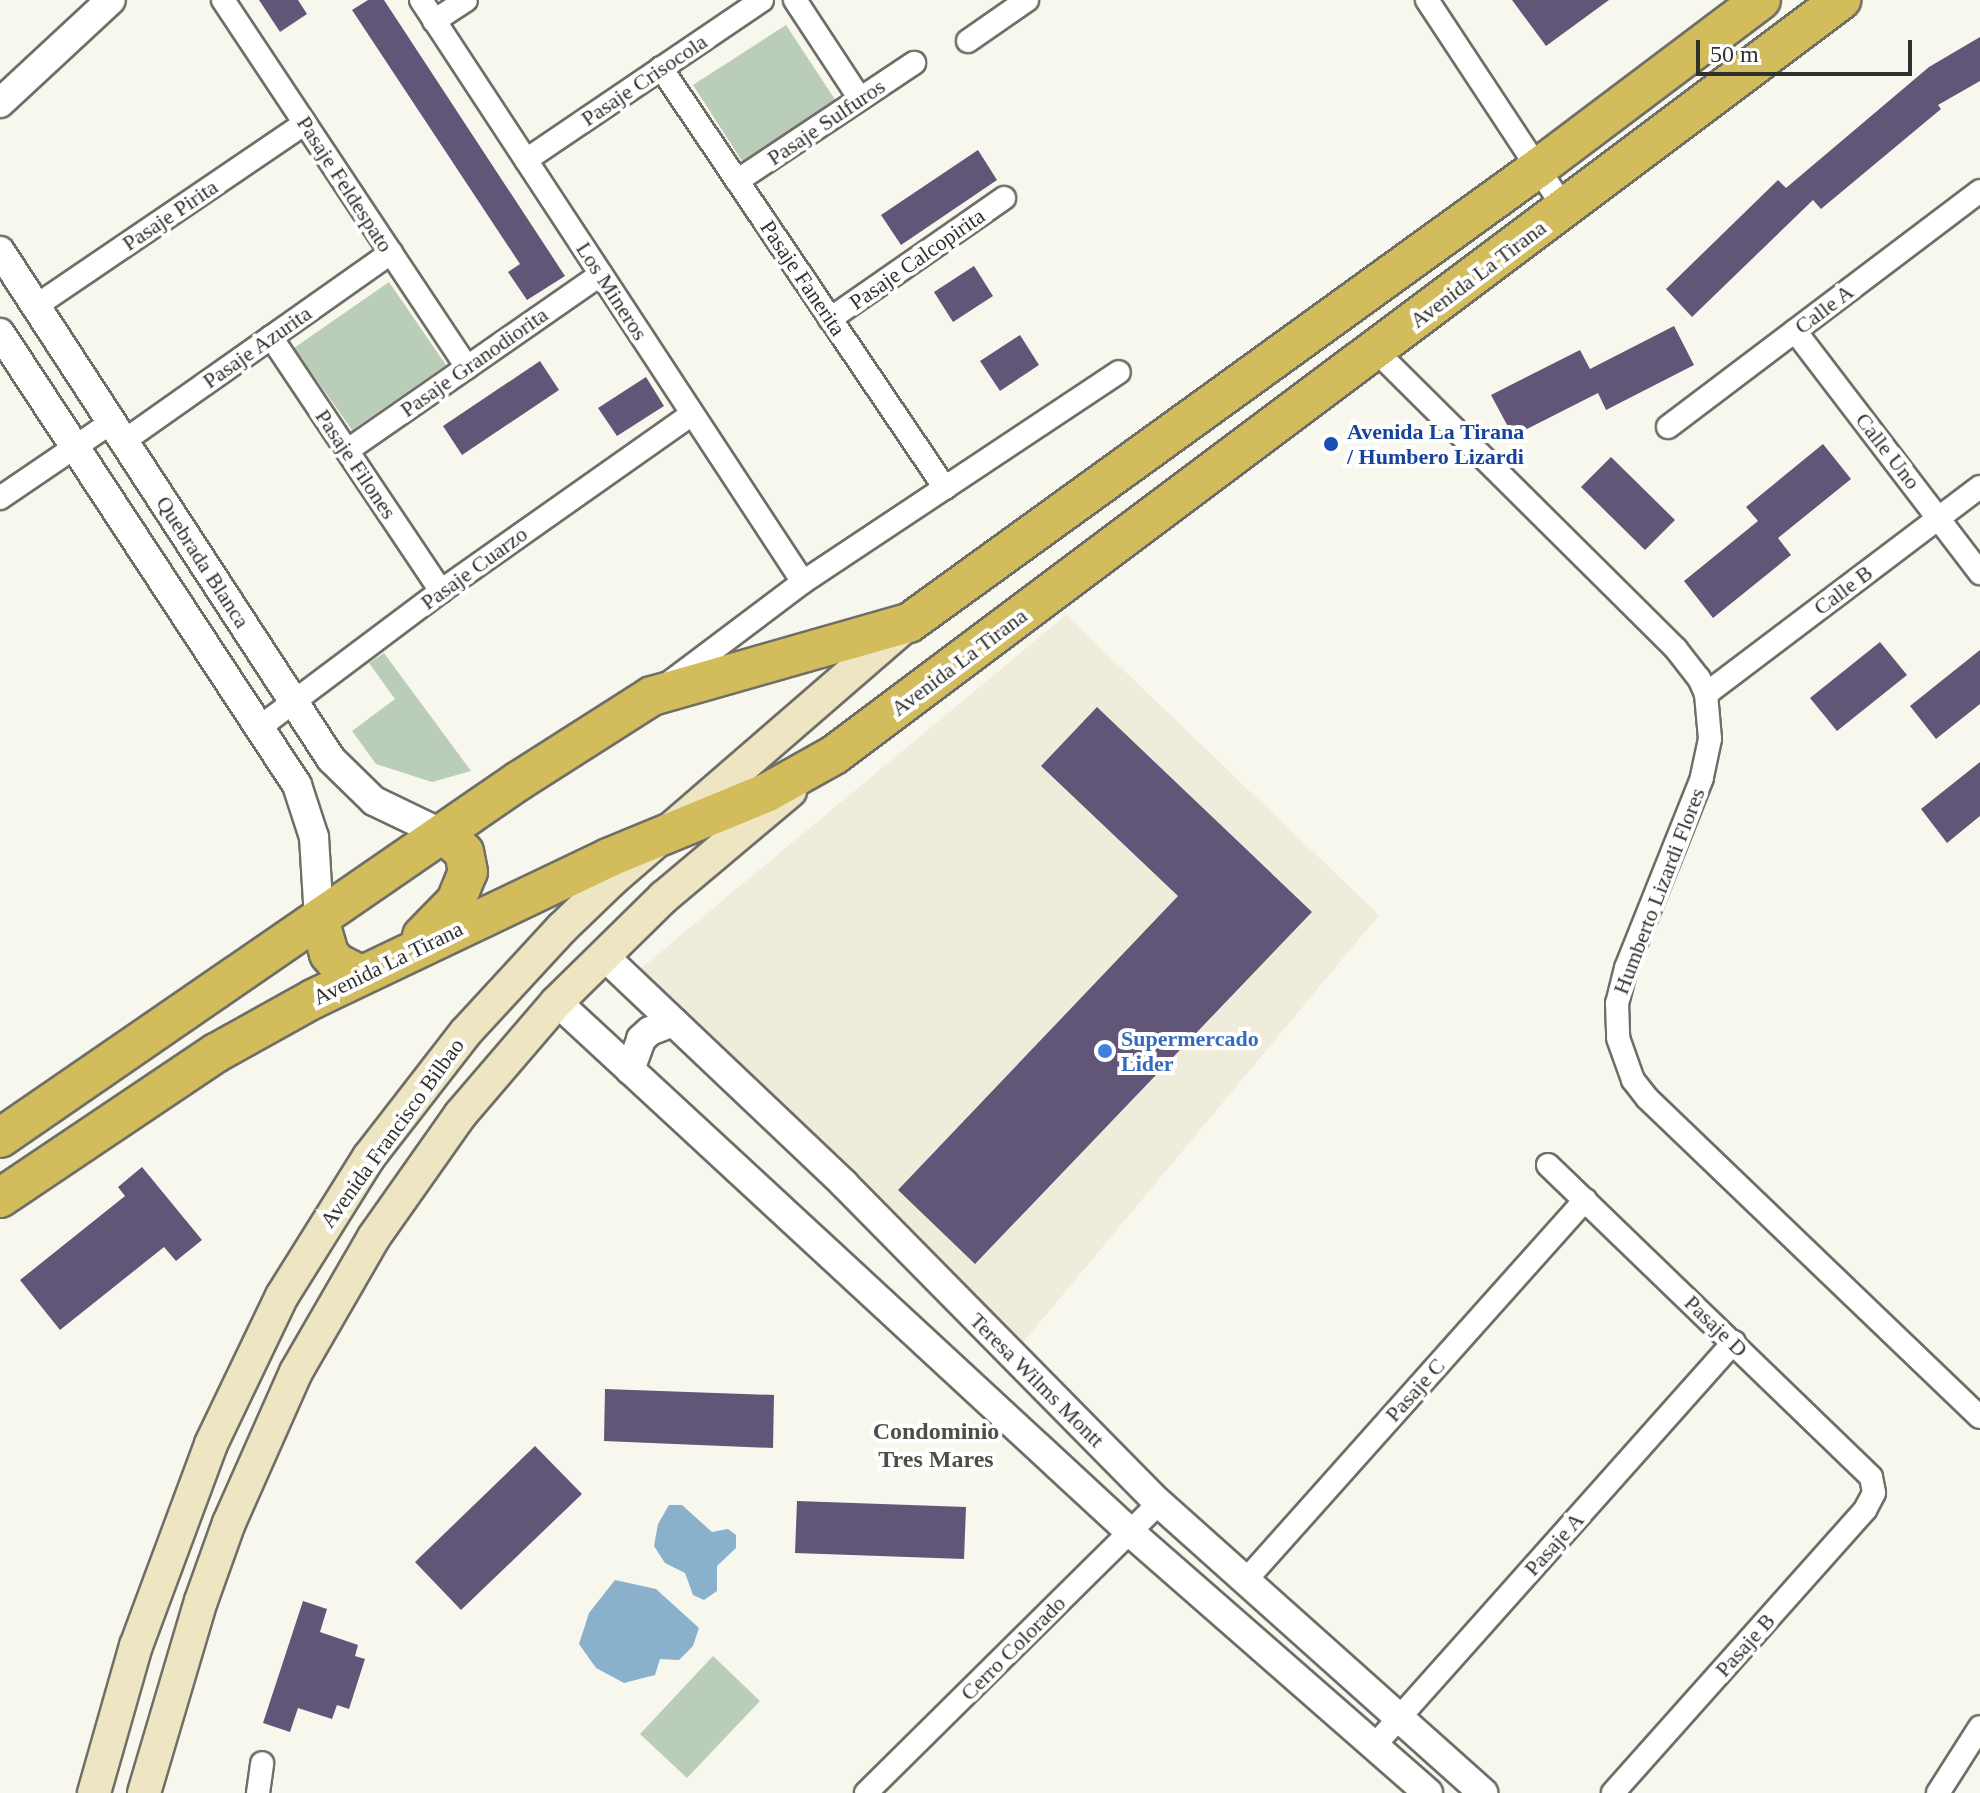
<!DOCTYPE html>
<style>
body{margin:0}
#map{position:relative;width:1980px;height:1793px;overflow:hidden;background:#f8f7ee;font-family:"Times New Roman",serif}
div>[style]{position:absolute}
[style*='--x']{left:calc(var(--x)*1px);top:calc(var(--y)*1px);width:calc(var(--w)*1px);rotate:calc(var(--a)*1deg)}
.built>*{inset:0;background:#f0ecdc}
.green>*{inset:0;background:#bacdb8}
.water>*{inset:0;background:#89b1cb}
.building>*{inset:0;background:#615578}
.roads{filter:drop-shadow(2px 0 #6f6e67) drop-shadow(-2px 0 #6f6e67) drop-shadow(0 2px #6f6e67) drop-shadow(0 -2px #6f6e67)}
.minor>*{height:22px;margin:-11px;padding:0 11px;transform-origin:11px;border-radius:11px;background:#fff}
.tertiary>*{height:28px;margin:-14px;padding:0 14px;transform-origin:14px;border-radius:14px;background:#fff}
.secondary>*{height:32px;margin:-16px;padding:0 16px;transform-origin:16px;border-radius:16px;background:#eee6c2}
.trunk>*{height:38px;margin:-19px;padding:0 19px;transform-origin:19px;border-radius:19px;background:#d3bc5b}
.dots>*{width:22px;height:22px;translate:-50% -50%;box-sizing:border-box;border:4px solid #fff;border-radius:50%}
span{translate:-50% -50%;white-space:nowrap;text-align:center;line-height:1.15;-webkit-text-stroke:8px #fff;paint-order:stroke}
.street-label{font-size:22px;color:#30302c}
.transit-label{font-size:22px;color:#164399;font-weight:700}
.left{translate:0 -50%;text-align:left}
.shop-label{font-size:22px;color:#366cbe;font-weight:700}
.neighbourhood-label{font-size:24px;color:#4f4d46;font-weight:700}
.scale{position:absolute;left:1696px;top:40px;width:216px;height:36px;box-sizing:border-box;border:4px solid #30302c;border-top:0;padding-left:10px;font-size:24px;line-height:28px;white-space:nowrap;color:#30302c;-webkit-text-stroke:6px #fff;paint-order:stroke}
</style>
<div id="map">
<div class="built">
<div style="clip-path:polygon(1066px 615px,1379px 915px,1021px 1345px,639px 970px)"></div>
</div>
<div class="green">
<div style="clip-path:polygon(786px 25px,836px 101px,742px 161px,693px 85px)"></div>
<div style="clip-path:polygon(389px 282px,446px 365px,352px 430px,294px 348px)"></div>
<div style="clip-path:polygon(384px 653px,471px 771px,432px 782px,376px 764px,352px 731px,395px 699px,369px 663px)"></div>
<div style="clip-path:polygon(713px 1656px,760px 1701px,687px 1778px,640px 1734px)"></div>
</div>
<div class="water">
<div style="clip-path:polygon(669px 1505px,682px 1505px,712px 1532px,728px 1529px,736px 1535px,736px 1548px,717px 1566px,717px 1591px,704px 1600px,693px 1595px,685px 1573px,665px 1563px,654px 1546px,658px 1524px)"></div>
<div style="clip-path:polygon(615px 1580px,656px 1589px,699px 1628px,693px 1646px,679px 1660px,660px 1659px,655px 1675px,624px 1683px,596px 1668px,579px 1644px,589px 1613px)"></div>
</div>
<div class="building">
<div style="clip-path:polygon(259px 0,298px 0,307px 14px,280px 32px)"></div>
<div style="clip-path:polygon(368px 0,384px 0,565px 276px,527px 300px,508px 272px,520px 264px,352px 10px)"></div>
<div style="clip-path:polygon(1512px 0,1609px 0,1546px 46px)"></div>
<div style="clip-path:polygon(1980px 37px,1980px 81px,1938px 105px,1941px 109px,1821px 209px,1813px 200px,1692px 317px,1666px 289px,1778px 180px,1786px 188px,1929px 67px)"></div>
<div style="clip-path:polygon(978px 150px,997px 180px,901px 245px,881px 215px)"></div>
<div style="clip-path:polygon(974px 266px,993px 296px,953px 322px,934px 292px)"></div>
<div style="clip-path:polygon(1674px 326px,1694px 365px,1606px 410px,1598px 393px,1513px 436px,1491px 395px,1580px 350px,1590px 369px)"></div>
<div style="clip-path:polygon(1020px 335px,1039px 365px,1000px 391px,980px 361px)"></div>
<div style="clip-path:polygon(540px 361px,559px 390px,462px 455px,443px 426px)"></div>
<div style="clip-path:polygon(646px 377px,664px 406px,617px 436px,598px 408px)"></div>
<div style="clip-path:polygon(1823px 444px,1851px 479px,1778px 538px,1791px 555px,1713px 618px,1684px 581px,1758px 521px,1746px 507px)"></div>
<div style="clip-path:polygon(1611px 457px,1675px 520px,1645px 550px,1581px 487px)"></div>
<div style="clip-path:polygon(1880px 642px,1907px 675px,1837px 731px,1810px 698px)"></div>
<div style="clip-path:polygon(1980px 650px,1980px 704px,1936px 739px,1910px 706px)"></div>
<div style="clip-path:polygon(1097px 707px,1312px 912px,975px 1264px,898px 1190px,1178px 896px,1041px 766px)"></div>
<div style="clip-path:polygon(1980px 762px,1980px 816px,1947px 843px,1921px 809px)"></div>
<div style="clip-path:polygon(142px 1167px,202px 1240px,176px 1261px,164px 1247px,60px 1330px,20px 1280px,125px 1196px,118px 1187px)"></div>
<div style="clip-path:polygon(605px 1389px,774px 1395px,773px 1448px,604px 1441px)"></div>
<div style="clip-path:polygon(535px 1446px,582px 1494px,461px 1610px,415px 1562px)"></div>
<div style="clip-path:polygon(797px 1501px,966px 1507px,964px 1559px,795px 1553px)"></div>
<div style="clip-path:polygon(303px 1601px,327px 1609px,320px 1632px,358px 1645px,355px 1656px,365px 1659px,349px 1709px,337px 1705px,332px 1719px,298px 1708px,290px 1732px,263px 1723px)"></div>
</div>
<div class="roads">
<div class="minor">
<div style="--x:223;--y:0;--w:441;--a:56.4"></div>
<div style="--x:421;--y:0;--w:696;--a:56.72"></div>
<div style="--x:795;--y:0;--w:118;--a:56.7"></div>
<div style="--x:1427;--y:0;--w:250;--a:56.6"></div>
<div style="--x:434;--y:21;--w:38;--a:-33"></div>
<div style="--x:968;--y:41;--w:72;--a:-34.8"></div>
<div style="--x:661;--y:68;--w:507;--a:55.93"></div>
<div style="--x:526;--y:160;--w:285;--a:-34.1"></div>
<div style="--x:737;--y:181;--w:213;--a:-33.7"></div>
<div style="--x:36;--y:306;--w:325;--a:-34.2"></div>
<div style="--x:830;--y:319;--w:212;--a:-34.8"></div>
<div style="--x:1795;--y:331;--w:305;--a:52.6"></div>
<div style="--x:271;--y:337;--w:306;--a:56.2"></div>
<div style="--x:1375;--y:350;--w:424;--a:44.8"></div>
<div style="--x:1676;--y:649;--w:37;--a:52"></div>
<div style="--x:1699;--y:678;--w:17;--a:66"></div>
<div style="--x:1706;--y:694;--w:45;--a:84.9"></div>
<div style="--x:1710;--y:739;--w:40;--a:102"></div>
<div style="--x:1702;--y:778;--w:205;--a:111.8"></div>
<div style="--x:1626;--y:968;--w:36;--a:104"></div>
<div style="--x:1617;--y:1003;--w:35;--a:88"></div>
<div style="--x:1618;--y:1038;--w:45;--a:70.3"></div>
<div style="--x:1633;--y:1080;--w:23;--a:52"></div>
<div style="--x:1647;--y:1098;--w:461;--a:43.8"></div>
<div style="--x:1668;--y:427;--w:391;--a:-37.1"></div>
<div style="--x:124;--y:441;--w:327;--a:-35.2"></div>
<div style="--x:348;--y:450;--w:308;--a:-34.8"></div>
<div style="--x:0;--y:498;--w:135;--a:-34.2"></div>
<div style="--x:669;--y:683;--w:168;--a:-37"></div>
<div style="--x:803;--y:582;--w:379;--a:-33.6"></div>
<div style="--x:1706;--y:694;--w:343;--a:-37.1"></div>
<div style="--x:260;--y:727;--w:226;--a:-36.9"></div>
<div style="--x:441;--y:591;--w:307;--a:-35.2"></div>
<div style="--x:1548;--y:1165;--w:449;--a:44"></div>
<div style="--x:1871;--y:1477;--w:16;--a:79"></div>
<div style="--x:1874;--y:1493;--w:19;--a:118"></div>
<div style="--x:1865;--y:1510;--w:379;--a:131.7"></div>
<div style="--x:1245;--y:1581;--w:511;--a:-48.25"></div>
<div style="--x:1374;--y:1746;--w:541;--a:-48.3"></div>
<div style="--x:258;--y:1793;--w:30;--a:-82"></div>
<div style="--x:866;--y:1793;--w:412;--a:-44.7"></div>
<div style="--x:1938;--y:1793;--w:78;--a:-57.5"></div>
</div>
<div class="tertiary">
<div style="--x:0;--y:103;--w:151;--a:-42.9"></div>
<div style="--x:0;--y:251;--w:606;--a:56.91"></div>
<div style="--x:331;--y:759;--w:60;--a:44.3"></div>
<div style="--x:374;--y:801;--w:76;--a:25.6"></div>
<div style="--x:0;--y:333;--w:541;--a:56.69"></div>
<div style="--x:297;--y:785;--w:55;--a:71.9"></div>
<div style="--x:314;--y:837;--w:82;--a:86.5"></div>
<div style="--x:603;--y:955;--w:332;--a:43.5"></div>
<div style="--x:844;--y:1184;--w:448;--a:45.4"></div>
<div style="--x:1159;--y:1503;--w:435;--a:41.8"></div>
<div style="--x:557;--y:1002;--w:781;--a:42.77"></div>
<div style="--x:1130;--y:1532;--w:396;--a:41.2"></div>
<div style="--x:630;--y:1070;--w:33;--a:-70"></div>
<div style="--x:641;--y:1039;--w:12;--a:-42"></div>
<div style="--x:650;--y:1031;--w:25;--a:-21"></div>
</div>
<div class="secondary">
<div style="--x:94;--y:1793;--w:153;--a:-74.1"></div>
<div style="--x:136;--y:1646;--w:215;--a:-69.6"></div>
<div style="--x:211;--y:1444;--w:164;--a:-64.4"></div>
<div style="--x:282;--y:1296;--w:164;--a:-58"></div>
<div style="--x:369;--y:1157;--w:158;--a:-52.2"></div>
<div style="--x:466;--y:1032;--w:142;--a:-47.3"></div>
<div style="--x:562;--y:928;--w:71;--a:-43.9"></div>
<div style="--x:613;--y:879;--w:391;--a:-40.9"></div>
<div style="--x:144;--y:1793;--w:200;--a:-73.5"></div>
<div style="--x:201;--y:1601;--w:83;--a:-70.3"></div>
<div style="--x:229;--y:1523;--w:165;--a:-66.1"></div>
<div style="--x:296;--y:1372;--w:156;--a:-60"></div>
<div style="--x:374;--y:1237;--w:149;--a:-54.8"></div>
<div style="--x:460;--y:1115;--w:149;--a:-49.4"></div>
<div style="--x:557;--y:1002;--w:150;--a:-44.5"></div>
<div style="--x:664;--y:897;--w:165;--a:-40.1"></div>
</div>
<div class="trunk">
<div style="--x:319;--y:919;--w:36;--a:74"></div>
<div style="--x:329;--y:954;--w:12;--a:48"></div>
<div style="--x:337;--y:963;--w:27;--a:27"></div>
<div style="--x:422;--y:936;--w:49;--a:-45.8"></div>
<div style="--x:456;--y:901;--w:31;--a:-68"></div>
<div style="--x:468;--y:872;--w:20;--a:-101"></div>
<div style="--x:464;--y:852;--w:28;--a:-139"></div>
<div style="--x:0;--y:1138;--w:631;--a:-34.55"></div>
<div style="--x:520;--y:780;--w:156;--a:-32.5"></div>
<div style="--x:652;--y:696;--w:267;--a:-15.9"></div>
<div style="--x:909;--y:623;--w:776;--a:-35.88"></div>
<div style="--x:1538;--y:168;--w:279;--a:-37"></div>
<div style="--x:0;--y:1198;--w:260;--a:-33.9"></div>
<div style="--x:216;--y:1053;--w:111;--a:-29.1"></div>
<div style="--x:313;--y:999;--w:327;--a:-25.5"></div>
<div style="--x:608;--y:858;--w:173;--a:-22.4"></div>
<div style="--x:768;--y:792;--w:76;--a:-29.3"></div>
<div style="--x:834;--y:755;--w:1259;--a:-36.86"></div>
</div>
</div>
<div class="dots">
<div style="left:1331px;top:444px;background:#1a4fb4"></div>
<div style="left:1105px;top:1051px;background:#3f7fe0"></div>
</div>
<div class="street-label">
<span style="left:644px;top:80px;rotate:-34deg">Pasaje Crisocola</span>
<span style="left:826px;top:122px;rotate:-34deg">Pasaje Sulfuros</span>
<span style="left:345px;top:184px;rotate:57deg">Pasaje Feldespato</span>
<span style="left:170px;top:215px;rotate:-34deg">Pasaje Pirita</span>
<span style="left:917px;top:259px;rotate:-35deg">Pasaje Calcopirita</span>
<span style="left:1478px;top:274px;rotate:-37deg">Avenida La Tirana</span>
<span style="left:803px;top:278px;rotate:56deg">Pasaje Fanerita</span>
<span style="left:612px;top:291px;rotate:57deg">Los Mineros</span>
<span style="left:1824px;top:309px;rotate:-37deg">Calle A</span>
<span style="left:257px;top:347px;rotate:-35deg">Pasaje Azurita</span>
<span style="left:474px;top:362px;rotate:-35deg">Pasaje Granodiorita</span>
<span style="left:1888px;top:451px;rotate:52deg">Calle Uno</span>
<span style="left:356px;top:464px;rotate:56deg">Pasaje Filones</span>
<span style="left:203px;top:562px;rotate:57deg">Quebrada Blanca</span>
<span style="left:474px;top:568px;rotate:-36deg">Pasaje Cuarzo</span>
<span style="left:1843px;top:590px;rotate:-37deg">Calle B</span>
<span style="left:959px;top:662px;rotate:-37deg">Avenida La Tirana</span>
<span style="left:1659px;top:891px;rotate:-69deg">Humberto Lizardi Flores</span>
<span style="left:388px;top:963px;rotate:-26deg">Avenida La Tirana</span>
<span style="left:392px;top:1133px;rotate:-54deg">Avenida Francisco Bilbao</span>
<span style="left:1716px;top:1326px;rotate:44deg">Pasaje D</span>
<span style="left:1037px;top:1380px;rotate:45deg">Teresa Wilms Montt</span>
<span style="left:1415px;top:1390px;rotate:-48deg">Pasaje C</span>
<span style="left:1554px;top:1544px;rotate:-48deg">Pasaje A</span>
<span style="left:1745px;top:1645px;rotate:-48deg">Pasaje B</span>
<span style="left:1013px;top:1648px;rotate:-45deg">Cerro Colorado</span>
</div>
<div class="transit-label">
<span class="left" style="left:1347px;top:444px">Avenida La Tirana<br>/ Humbero Lizardi</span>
</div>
<div class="shop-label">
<span class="left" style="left:1121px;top:1051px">Supermercado<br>Lider</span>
</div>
<div class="neighbourhood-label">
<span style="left:936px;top:1446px">Condominio<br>Tres Mares</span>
</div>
<div class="scale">50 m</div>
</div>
